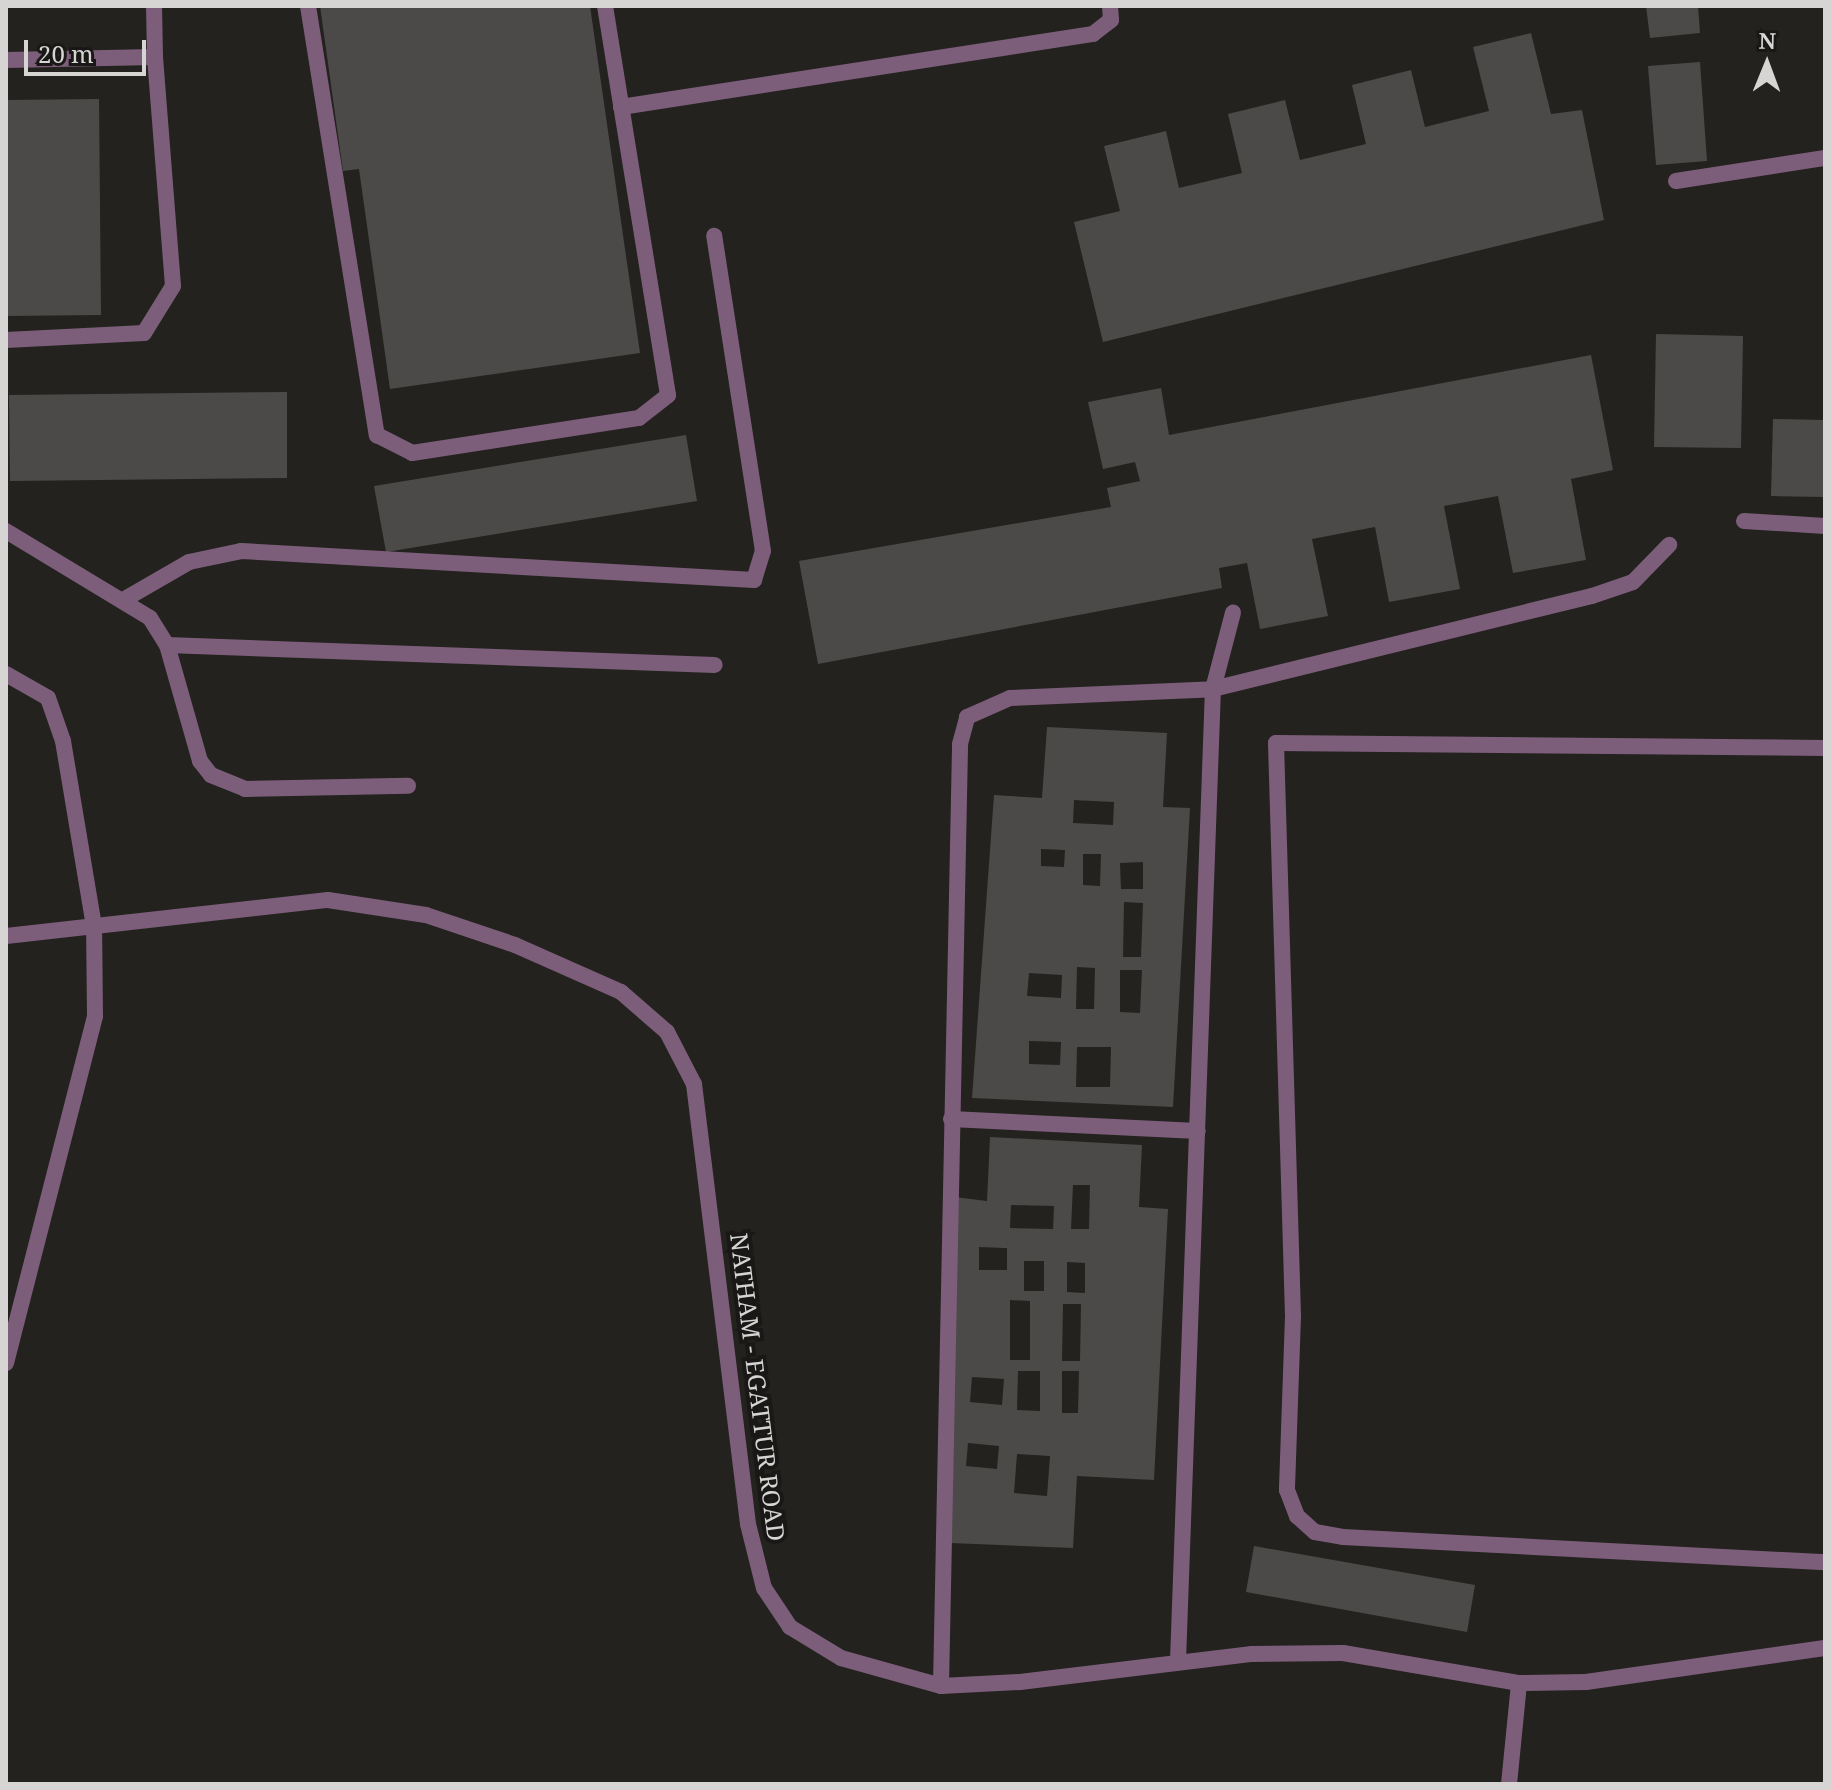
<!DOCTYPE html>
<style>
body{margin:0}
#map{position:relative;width:1831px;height:1790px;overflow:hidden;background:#23221f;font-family:"Noto Serif",serif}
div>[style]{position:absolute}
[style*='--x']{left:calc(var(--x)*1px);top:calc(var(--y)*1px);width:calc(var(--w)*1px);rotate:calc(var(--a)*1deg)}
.building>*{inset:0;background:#4b4a48}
.service>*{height:16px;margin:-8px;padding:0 8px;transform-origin:8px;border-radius:8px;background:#7d5e7a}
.minor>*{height:16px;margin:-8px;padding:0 8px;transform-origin:8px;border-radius:8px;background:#7d5e7a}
.tertiary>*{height:16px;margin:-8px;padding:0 8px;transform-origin:8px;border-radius:8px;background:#7d5e7a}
span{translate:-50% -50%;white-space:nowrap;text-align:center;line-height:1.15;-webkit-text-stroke:8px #191816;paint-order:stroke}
.street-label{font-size:24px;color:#d6d5d3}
.frame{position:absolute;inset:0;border:8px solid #d6d5d3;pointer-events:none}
.north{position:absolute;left:1727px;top:24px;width:80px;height:80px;-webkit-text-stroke:6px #191816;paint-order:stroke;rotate:1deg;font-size:22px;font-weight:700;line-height:32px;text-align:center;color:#d6d5d3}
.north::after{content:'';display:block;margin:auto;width:28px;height:36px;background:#d6d5d3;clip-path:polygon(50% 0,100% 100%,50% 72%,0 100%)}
.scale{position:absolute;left:24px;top:40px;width:122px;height:36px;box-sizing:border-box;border:4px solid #d6d5d3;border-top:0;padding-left:10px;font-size:24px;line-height:28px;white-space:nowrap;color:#d6d5d3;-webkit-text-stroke:6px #191816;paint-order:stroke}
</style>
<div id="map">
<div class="building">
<div style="clip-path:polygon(320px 6px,590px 6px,640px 353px,390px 389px,359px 169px,343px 171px)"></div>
<div style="clip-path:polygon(1646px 6px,1698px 6px,1700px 33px,1650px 38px)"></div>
<div style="clip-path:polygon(1531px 33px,1551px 114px,1582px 110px,1604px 220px,1103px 342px,1074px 222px,1120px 211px,1104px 146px,1166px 131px,1179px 188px,1242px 173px,1228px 114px,1285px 100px,1300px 160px,1366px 144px,1352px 85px,1411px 70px,1425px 127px,1489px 111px,1473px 47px)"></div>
<div style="clip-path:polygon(1700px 62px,1707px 161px,1656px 165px,1648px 66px)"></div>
<div style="clip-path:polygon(99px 99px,101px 315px,6px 316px,6px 100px)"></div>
<div style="clip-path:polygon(1656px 334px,1743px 336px,1741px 448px,1654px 447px)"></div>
<div style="clip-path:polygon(1591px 355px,1613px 470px,1571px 479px,1586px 560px,1513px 573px,1498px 496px,1444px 506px,1460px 589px,1389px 602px,1375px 527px,1312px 539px,1328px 616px,1260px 629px,1247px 563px,1219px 568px,1222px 588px,818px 664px,799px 561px,1111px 507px,1107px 488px,1140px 481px,1135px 462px,1103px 469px,1088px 402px,1161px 388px,1169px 435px)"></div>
<div style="clip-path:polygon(287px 392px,287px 478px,10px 481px,9px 395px)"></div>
<div style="clip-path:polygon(1773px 419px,1825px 420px,1823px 497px,1771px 496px)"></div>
<div style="clip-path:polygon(686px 435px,697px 501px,386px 552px,374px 486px)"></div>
<div style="clip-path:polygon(evenodd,1047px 727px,1167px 733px,1163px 807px,1190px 808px,1173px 1107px,972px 1098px,994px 795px,1042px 798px,1047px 727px,1074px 800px,1114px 802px,1113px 825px,1073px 823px,1074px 800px,1047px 727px,1041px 849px,1065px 850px,1064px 867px,1041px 866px,1041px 849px,1047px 727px,1083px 854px,1101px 854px,1100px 886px,1083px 885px,1083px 854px,1047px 727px,1143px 862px,1143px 889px,1121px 889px,1120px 863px,1143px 862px,1047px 727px,1124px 902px,1143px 903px,1141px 957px,1123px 957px,1124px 902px,1047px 727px,1077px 967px,1095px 968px,1094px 1009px,1076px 1009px,1077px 967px,1047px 727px,1120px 970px,1142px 970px,1140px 1013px,1120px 1012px,1120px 970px,1047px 727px,1029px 973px,1062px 975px,1061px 998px,1027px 996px,1029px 973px,1047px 727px,1029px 1041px,1061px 1042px,1060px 1065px,1029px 1064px,1029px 1041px,1047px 727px,1077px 1047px,1111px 1047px,1110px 1087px,1076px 1087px,1077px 1047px)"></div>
<div style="clip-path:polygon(evenodd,990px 1137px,1142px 1145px,1139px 1207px,1168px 1209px,1154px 1480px,1077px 1476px,1073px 1548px,951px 1543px,954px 1197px,987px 1201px,990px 1137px,1073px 1185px,1090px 1185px,1089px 1229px,1071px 1229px,1073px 1185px,990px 1137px,1011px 1205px,1054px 1206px,1053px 1229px,1010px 1228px,1011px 1205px,990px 1137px,979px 1247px,1007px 1248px,1007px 1270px,979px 1270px,979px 1247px,990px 1137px,1024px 1261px,1044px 1261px,1044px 1291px,1024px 1291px,1024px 1261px,990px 1137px,1067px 1262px,1085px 1263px,1085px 1293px,1067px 1292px,1067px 1262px,990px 1137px,1010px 1300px,1030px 1301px,1030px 1360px,1010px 1360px,1010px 1300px,990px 1137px,1063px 1304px,1081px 1304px,1080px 1361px,1062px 1361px,1063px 1304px,990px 1137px,1018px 1371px,1040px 1371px,1040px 1411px,1017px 1410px,1018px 1371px,990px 1137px,1062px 1371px,1079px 1371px,1078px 1413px,1062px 1413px,1062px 1371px,990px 1137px,972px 1377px,1004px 1379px,1002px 1405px,970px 1402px,972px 1377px,990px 1137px,968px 1443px,999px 1446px,997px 1469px,966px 1466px,968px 1443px,990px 1137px,1017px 1454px,1050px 1456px,1047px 1496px,1014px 1493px,1017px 1454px)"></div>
<div style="clip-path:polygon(1254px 1546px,1475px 1585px,1467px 1632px,1246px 1592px)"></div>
</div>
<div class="service">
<div style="--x:308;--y:6;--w:435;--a:80.9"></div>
<div style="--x:377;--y:435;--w:39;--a:27"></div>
<div style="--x:412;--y:453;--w:230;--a:-8.8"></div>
<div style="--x:639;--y:418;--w:37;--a:-38"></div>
<div style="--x:668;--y:395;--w:394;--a:-99.2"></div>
<div style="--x:6;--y:60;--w:149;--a:-1.2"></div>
<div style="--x:155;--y:57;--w:51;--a:-91.1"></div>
<div style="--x:621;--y:107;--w:478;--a:-8.8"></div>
<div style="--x:1093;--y:34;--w:23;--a:-38"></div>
<div style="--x:1111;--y:20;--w:14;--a:-94"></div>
<div style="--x:6;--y:340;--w:138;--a:-2.9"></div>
<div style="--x:144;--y:333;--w:55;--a:-58.3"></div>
<div style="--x:173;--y:286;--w:230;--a:-94.5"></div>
<div style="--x:6;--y:531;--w:168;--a:31.1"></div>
<div style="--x:150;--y:618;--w:32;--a:58"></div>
<div style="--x:167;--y:645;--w:121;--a:74.1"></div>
<div style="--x:200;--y:761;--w:18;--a:52"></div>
<div style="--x:211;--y:775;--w:37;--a:22"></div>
<div style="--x:245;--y:789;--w:163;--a:-1.1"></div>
<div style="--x:125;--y:599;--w:74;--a:-30"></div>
<div style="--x:189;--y:562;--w:53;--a:-11.9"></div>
<div style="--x:241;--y:551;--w:514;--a:3.24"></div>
<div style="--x:754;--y:580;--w:30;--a:-73"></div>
<div style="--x:763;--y:551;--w:319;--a:-98.8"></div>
<div style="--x:167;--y:645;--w:548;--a:2.09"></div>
<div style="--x:951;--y:1119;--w:247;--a:2.8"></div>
<div style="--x:1178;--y:1661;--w:973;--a:-87.94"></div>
<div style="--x:1213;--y:689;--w:79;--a:-75.3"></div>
<div style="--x:941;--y:1686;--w:942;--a:-88.84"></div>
<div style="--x:960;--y:744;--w:28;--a:-75"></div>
<div style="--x:967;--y:717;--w:47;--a:-23.8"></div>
<div style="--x:1010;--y:698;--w:203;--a:-2.5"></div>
<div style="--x:1213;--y:689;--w:390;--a:-13.8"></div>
<div style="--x:1592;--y:596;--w:43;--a:-18.9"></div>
<div style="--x:1633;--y:582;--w:52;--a:-45.8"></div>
</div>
<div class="minor">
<div style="--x:1676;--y:181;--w:151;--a:-8.8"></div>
<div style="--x:1744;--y:521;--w:81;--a:3.5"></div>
<div style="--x:6;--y:674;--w:48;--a:29.7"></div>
<div style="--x:48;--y:698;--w:46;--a:70.8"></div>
<div style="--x:63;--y:741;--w:189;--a:80.5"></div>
<div style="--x:1825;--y:748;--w:549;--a:-179.48"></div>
<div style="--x:1276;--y:743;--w:573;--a:88.3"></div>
<div style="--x:1293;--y:1316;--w:174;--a:92"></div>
<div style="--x:1287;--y:1490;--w:28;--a:69"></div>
<div style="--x:1297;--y:1516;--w:24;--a:42"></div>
<div style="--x:1315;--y:1532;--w:28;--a:10"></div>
<div style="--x:1343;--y:1537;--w:483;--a:3"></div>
<div style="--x:1509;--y:1784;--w:101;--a:-84.3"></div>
</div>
<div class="tertiary">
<div style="--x:6;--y:936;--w:324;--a:-6.4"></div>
<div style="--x:328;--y:900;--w:99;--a:8.7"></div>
<div style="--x:426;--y:915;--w:94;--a:18.6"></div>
<div style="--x:515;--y:945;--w:116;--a:23.9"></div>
<div style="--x:621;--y:992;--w:61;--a:41"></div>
<div style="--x:667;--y:1032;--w:59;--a:62.6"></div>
<div style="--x:694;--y:1084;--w:443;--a:83"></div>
<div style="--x:748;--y:1524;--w:66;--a:76"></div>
<div style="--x:764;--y:1588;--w:47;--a:56.3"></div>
<div style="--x:790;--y:1627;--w:60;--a:31.3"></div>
<div style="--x:841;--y:1658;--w:104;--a:15.6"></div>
<div style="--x:941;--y:1686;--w:79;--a:-2.9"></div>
<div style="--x:1020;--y:1682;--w:234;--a:-6.9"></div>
<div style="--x:1252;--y:1654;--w:91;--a:-0.6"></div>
<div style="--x:1343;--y:1653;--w:179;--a:9.7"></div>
<div style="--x:1519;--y:1683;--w:67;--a:-0.9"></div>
<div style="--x:1586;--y:1682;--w:241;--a:-8.1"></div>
<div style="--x:6;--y:1363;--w:358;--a:-75.6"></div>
<div style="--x:95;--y:1016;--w:89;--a:-90.6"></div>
</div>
<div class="street-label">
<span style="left:758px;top:1387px;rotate:83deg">NATHAM - EGATTUR ROAD</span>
</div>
<div class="frame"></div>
<div class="north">N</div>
<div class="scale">20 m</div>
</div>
